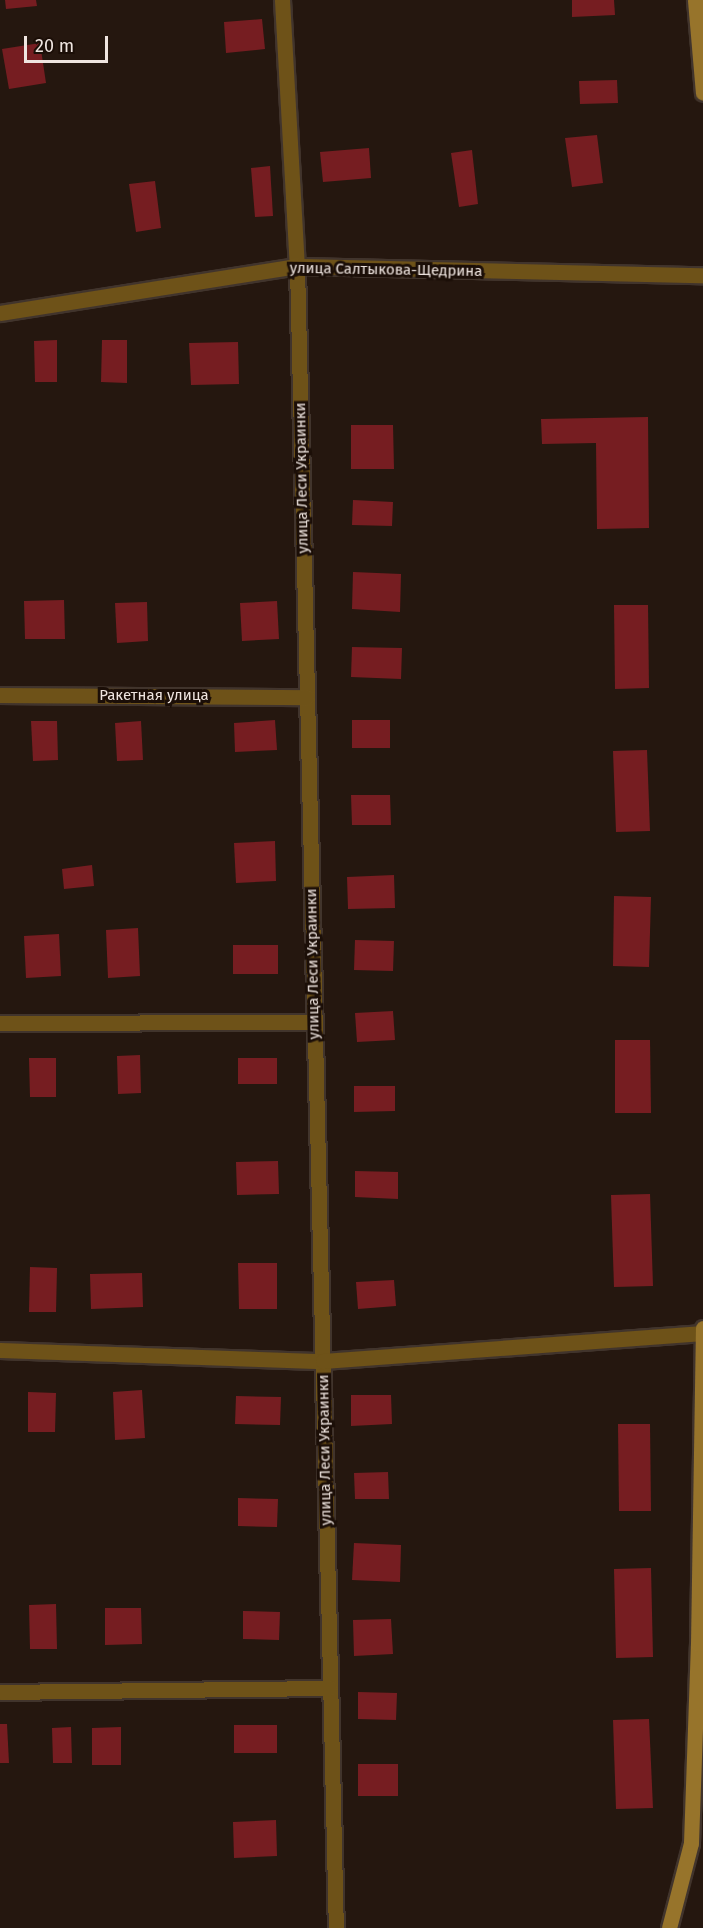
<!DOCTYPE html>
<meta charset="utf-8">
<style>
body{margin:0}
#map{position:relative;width:703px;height:1928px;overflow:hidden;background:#25170f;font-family:"Fira Sans",sans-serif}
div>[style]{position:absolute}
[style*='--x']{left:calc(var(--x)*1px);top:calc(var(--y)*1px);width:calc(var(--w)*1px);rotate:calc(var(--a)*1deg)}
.building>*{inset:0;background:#761d21}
.roads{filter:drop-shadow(2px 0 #41342c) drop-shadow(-2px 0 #41342c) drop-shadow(0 2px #41342c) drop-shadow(0 -2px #41342c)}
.street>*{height:15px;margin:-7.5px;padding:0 7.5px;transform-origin:7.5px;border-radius:7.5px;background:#6e5218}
.secondary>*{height:15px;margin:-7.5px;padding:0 7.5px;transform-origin:7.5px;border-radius:7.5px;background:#97742b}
span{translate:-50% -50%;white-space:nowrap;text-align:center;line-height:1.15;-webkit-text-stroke:6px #1b0e07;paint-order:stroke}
.street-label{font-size:15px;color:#efe5e0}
.scale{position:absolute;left:24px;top:36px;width:84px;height:27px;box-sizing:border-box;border:3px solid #efe5e0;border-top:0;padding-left:8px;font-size:18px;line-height:21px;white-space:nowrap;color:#efe5e0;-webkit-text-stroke:4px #1b0e07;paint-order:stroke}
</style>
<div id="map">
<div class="building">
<div style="clip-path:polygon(5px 0,36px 0,37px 6px,6px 9px)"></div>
<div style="clip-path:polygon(572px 0,614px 0,615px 15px,572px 17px)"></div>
<div style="clip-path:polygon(262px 19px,265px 49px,226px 53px,224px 22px)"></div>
<div style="clip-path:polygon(40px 43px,46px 83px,9px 89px,2px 49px)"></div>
<div style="clip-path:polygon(617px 80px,618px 103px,580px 104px,579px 81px)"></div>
<div style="clip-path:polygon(597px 135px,603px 183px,572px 187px,565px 138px)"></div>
<div style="clip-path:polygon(369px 148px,371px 178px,323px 182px,320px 152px)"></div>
<div style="clip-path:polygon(472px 150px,478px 204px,459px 207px,451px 153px)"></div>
<div style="clip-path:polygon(270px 166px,273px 216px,255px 217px,251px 168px)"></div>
<div style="clip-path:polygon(155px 181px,161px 228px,136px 232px,129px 184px)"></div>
<div style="clip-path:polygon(57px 340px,57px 382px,35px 382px,34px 341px)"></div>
<div style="clip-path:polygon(102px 340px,127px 340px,127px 383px,101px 382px)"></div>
<div style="clip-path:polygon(238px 342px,239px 384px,191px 385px,189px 343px)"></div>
<div style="clip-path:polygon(648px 417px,649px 528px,597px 529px,596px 443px,542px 444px,541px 419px)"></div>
<div style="clip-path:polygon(351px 425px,393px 425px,394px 469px,351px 469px)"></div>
<div style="clip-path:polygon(353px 500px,393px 502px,392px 526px,352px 525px)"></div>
<div style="clip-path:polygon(353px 572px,401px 574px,400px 612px,352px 609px)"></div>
<div style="clip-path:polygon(64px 600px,65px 639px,25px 639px,24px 601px)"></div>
<div style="clip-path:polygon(277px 601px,279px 639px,242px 641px,240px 603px)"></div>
<div style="clip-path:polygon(147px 602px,148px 641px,117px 643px,115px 603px)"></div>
<div style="clip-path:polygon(614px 605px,648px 605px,649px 688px,615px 689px)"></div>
<div style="clip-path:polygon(352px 647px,402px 648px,401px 679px,351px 677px)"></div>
<div style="clip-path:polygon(275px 720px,277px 750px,235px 752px,234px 723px)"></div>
<div style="clip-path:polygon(352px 720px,390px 720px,390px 748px,352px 748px)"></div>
<div style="clip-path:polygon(31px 721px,57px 721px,58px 760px,33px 761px)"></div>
<div style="clip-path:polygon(141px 721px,143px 760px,117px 761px,115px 723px)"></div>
<div style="clip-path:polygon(647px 750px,650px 831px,616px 832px,613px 751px)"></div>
<div style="clip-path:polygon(351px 795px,390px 795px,391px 825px,352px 825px)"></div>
<div style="clip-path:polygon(275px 841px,276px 881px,236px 883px,234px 843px)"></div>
<div style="clip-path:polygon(92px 865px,94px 886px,64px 889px,62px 869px)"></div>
<div style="clip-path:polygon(394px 875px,395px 908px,348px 909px,347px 877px)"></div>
<div style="clip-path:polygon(614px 896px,651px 897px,649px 967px,613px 966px)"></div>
<div style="clip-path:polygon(138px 928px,140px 976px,108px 978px,106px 930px)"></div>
<div style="clip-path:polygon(59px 934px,61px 976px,26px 978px,24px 936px)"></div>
<div style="clip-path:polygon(355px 940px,394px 941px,393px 971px,354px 970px)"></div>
<div style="clip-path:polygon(233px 945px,278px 945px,278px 974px,233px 974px)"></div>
<div style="clip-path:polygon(393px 1011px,395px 1040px,357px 1042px,355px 1013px)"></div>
<div style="clip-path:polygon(615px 1040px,650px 1040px,651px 1113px,615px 1113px)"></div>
<div style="clip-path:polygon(140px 1055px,141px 1093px,118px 1094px,117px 1056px)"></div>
<div style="clip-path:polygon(29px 1058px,56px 1058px,56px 1097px,30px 1097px)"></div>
<div style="clip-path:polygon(238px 1058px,277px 1058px,277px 1084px,238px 1084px)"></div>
<div style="clip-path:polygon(354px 1086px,395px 1086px,395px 1111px,354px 1112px)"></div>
<div style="clip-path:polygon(278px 1161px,279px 1194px,237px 1195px,236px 1162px)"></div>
<div style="clip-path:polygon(355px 1171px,398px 1172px,398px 1199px,355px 1197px)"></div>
<div style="clip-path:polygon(650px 1194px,653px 1286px,614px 1287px,611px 1195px)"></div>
<div style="clip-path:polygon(238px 1263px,277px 1263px,277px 1309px,239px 1309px)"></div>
<div style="clip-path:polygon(30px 1267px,57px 1268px,56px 1312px,29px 1312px)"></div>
<div style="clip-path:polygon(142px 1273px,143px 1307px,91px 1309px,90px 1274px)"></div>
<div style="clip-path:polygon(394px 1280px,396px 1306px,358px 1309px,356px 1282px)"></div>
<div style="clip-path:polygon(142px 1390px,145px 1438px,115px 1440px,113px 1392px)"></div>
<div style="clip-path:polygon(28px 1392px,56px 1393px,55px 1432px,28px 1432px)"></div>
<div style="clip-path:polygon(351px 1395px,391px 1395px,392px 1424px,351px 1426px)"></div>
<div style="clip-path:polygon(236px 1396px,281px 1397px,280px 1425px,235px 1424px)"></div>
<div style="clip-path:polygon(618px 1424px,650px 1424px,651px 1511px,619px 1511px)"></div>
<div style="clip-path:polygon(388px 1472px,389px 1499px,355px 1499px,354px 1473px)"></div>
<div style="clip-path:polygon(238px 1498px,278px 1499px,277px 1527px,238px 1526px)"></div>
<div style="clip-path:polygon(354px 1543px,401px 1545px,400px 1582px,352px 1580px)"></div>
<div style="clip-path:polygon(651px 1568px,653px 1657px,616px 1658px,614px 1569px)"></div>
<div style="clip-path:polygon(56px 1604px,57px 1649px,30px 1649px,29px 1605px)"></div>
<div style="clip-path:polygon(105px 1608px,141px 1608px,142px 1644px,105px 1645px)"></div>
<div style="clip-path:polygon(243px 1611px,280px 1612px,279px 1640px,243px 1639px)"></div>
<div style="clip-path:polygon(391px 1619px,393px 1654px,354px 1656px,353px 1620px)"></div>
<div style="clip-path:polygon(358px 1692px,397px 1693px,396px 1720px,358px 1719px)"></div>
<div style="clip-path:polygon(649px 1719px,653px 1808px,616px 1809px,613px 1720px)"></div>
<div style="clip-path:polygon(0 1724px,7px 1724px,9px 1763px,0 1763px)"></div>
<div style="clip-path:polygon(234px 1725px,277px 1725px,277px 1753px,234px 1753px)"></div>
<div style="clip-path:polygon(71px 1727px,72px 1763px,53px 1763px,52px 1728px)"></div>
<div style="clip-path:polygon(121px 1727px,121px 1765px,92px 1765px,92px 1728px)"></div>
<div style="clip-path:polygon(358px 1764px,398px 1764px,398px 1796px,358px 1796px)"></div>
<div style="clip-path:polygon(276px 1820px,277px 1856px,234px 1858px,233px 1822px)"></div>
</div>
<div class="roads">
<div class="street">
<div style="--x:282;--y:0;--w:266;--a:86.8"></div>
<div style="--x:297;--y:266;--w:1662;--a:88.66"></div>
<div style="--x:0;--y:313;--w:301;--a:-9"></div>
<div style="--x:297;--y:266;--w:406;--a:1.3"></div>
<div style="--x:0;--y:695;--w:307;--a:0.4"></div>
<div style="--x:0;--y:1023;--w:315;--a:-0.2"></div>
<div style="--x:0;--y:1350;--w:323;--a:2"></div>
<div style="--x:323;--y:1361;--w:381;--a:-4.2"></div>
<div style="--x:0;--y:1692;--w:330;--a:-0.7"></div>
</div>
<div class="secondary">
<div style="--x:695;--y:0;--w:93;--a:85.1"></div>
<div style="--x:669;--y:1928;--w:88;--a:-75.5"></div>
<div style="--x:691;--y:1843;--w:199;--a:-88"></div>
<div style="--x:698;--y:1644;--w:316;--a:-89.1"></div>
</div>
</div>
<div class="street-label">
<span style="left:386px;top:270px;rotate:1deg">улица Салтыкова-Щедрина</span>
<span style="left:302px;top:478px;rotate:-91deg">улица Леси Украинки</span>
<span style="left:154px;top:696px">Ракетная улица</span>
<span style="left:313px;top:964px;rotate:-91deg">улица Леси Украинки</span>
<span style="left:325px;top:1450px;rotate:-91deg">улица Леси Украинки</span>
</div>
<div class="scale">20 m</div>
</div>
